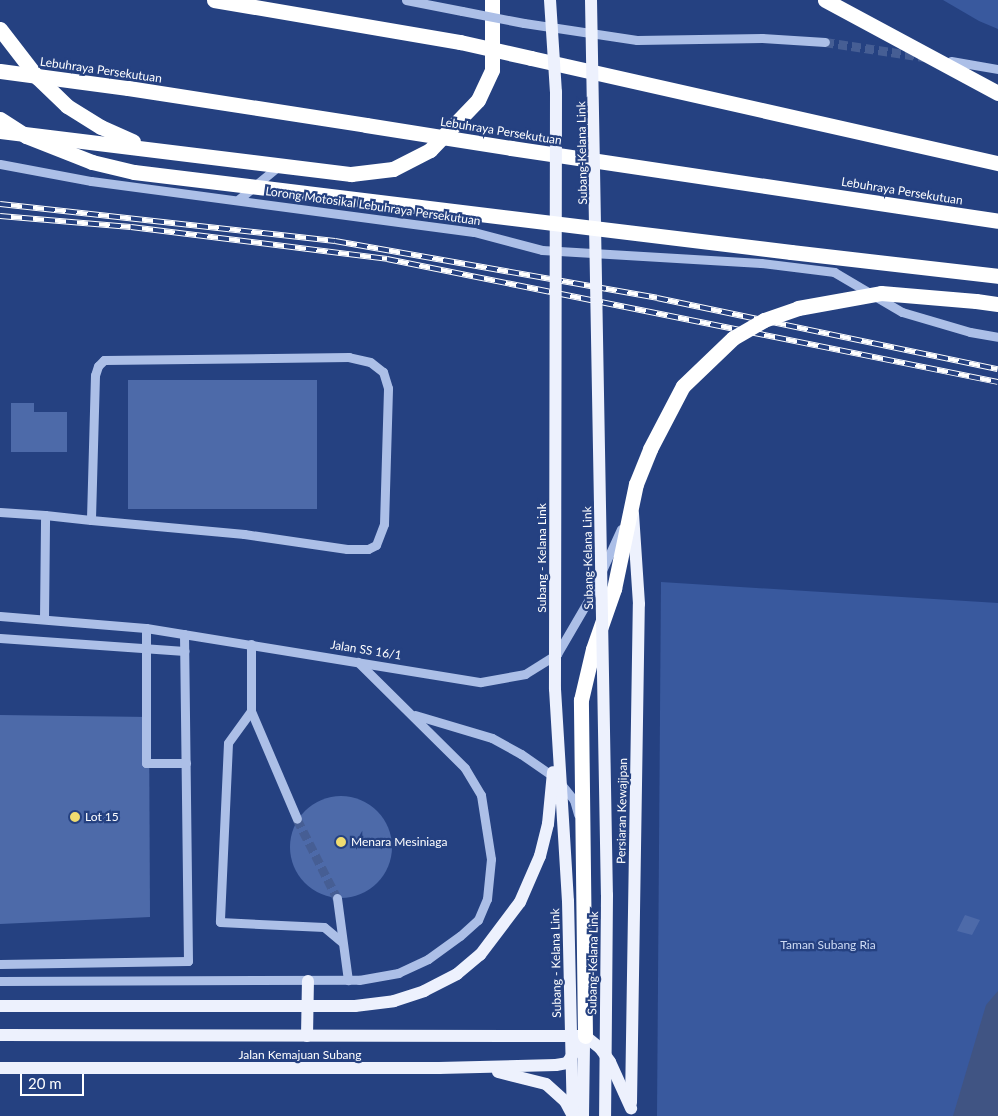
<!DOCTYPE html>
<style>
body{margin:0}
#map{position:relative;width:998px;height:1116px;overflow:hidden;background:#254181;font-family:Lato,sans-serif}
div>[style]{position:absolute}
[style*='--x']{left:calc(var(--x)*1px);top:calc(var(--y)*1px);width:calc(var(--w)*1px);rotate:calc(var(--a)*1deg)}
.green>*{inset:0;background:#39599e}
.water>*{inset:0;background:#405483}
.building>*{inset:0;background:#4d6aa9}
.round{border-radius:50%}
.minor-tunnel>*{height:9px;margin-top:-4.5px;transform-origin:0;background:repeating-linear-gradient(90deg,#465e94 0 9px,transparent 0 13.5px)}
.minor>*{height:9px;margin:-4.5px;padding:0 4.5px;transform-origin:4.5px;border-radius:4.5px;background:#acbfe7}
.major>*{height:12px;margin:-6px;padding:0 6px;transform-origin:6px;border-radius:6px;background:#edf1fd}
.highway>*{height:15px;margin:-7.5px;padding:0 7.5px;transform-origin:7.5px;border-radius:7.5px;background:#fff}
.rail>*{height:5.5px;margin-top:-2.75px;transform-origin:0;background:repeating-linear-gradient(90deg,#254181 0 11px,#fff 0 22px);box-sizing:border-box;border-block:1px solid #fff}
.minor-bridge>*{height:9px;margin:-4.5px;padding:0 4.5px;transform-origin:4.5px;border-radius:4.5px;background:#acbfe7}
.major-bridge>*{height:12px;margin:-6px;padding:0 6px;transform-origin:6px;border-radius:6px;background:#edf1fd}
.highway-bridge>*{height:15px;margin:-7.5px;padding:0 7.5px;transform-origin:7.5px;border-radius:7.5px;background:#fff}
.dots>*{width:14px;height:14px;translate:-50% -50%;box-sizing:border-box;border:2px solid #254181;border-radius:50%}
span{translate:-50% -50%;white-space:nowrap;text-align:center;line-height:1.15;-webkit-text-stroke:4.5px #254181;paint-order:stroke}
.street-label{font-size:12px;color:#fff}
.poi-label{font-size:12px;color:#fff}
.left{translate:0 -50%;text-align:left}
.park-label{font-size:12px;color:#cfdcf5}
.scale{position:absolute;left:20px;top:1074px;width:64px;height:22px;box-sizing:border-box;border:2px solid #fff;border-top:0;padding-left:6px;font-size:15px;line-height:18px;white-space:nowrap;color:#fff;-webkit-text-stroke:4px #254181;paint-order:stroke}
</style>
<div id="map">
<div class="green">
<div style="clip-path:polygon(943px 0,998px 0,998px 29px,979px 21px)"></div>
<div style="clip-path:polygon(661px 582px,998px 603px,998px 1116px,657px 1116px)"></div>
</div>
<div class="water">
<div style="clip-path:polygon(998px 991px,998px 1116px,953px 1116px,986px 1005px)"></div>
</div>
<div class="building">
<div style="clip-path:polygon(128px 380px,317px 380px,317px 509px,128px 509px)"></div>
<div style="clip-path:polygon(11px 403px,34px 403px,34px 412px,67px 412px,67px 452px,11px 452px)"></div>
<div style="clip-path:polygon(0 715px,149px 717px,150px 917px,0 924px)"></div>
<div class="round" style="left:290px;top:796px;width:102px;height:102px"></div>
<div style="clip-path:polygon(965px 915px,980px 920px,972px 935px,957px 931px)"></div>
</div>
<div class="minor-tunnel">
<div style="--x:825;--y:42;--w:100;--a:8.6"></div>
<div style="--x:297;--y:819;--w:89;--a:63.1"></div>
</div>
<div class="minor">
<div style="--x:406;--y:0;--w:57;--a:11.1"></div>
<div style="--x:524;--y:23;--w:114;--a:8.6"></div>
<div style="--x:637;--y:40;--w:125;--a:-0.9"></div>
<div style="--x:762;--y:38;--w:63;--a:3.6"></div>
<div style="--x:951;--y:61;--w:48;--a:9.7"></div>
<div style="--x:0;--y:164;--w:93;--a:10.6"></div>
<div style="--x:91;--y:181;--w:386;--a:7.6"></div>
<div style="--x:474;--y:232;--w:70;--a:14.8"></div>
<div style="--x:542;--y:250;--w:219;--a:3.4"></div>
<div style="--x:761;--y:263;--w:74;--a:7"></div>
<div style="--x:834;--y:272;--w:79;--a:30.5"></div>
<div style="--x:902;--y:312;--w:71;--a:16.4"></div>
<div style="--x:970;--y:332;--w:28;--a:10"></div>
<div style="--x:239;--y:199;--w:53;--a:-39.7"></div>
<div style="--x:0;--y:512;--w:45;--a:3.8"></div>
<div style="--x:0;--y:616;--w:146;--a:4.7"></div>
<div style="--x:146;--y:628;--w:339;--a:9.2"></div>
<div style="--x:481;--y:682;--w:45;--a:-10.3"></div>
<div style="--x:525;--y:674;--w:38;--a:-32"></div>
<div style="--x:557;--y:654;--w:64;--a:-59.8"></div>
<div style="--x:589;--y:599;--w:77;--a:-65.4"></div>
<div style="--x:44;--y:619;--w:104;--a:-89.4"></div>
<div style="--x:45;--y:515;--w:46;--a:6.2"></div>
<div style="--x:91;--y:520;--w:154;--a:5.2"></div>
<div style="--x:244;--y:534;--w:104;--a:8.3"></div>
<div style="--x:347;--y:549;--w:21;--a:0"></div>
<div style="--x:368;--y:549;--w:9;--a:-27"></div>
<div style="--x:376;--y:545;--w:22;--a:-69"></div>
<div style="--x:384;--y:524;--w:136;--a:-88.3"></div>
<div style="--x:388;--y:388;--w:17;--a:-107"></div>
<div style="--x:383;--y:372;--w:16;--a:-142"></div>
<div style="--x:370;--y:362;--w:22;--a:-167"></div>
<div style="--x:349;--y:357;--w:245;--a:179.3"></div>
<div style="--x:104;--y:360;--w:8;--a:135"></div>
<div style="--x:98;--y:366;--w:9;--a:108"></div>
<div style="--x:95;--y:375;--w:145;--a:91.6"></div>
<div style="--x:146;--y:628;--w:135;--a:90"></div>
<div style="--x:146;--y:763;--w:40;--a:0"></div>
<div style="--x:0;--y:638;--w:185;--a:4"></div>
<div style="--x:251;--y:644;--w:67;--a:90"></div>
<div style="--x:251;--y:711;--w:117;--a:66.9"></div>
<div style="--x:251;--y:711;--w:39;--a:126"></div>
<div style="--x:228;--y:743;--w:179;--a:92.6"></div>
<div style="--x:220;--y:922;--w:104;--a:2.8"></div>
<div style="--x:324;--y:927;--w:23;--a:40"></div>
<div style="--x:415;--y:715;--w:80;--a:16.6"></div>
<div style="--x:492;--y:738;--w:33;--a:29"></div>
<div style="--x:521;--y:754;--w:44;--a:34.8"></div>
<div style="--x:557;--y:779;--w:27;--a:51"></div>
<div style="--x:574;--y:800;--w:15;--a:74"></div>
<div style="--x:337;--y:898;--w:83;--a:82.4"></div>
<div style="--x:0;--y:964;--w:188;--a:-0.9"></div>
<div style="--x:188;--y:961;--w:327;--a:-90.7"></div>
<div style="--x:0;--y:981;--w:359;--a:-0.2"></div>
<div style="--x:359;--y:980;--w:40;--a:-10"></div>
<div style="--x:398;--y:973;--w:33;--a:-25"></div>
<div style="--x:428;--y:959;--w:39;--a:-36"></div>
<div style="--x:460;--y:936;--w:24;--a:-42"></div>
<div style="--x:478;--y:920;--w:23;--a:-67"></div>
<div style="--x:487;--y:899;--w:40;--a:-84.3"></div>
<div style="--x:491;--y:859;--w:65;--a:-98.9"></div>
<div style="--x:481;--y:795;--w:31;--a:-121"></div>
<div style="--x:465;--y:768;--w:151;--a:-135.3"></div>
</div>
<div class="major">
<div style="--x:0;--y:1035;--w:585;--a:0.1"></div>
<div style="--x:585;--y:1036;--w:19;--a:39"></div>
<div style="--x:600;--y:1048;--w:17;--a:54"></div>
<div style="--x:610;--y:1062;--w:51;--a:65.5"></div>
<div style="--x:307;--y:1036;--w:55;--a:-89"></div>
<div style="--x:0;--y:1068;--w:439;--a:0"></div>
<div style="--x:439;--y:1068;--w:117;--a:-1.5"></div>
<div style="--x:556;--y:1065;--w:11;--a:-10"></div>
<div style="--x:567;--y:1063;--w:32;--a:-56"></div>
<div style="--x:498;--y:1072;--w:49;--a:14"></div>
<div style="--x:546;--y:1084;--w:25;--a:42"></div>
<div style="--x:565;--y:1101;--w:17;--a:62"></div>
<div style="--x:631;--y:1103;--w:499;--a:-89.1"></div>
<div style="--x:639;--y:604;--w:91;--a:-93.8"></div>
<div style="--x:583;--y:1116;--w:75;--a:-89.2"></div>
</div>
<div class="highway">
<div style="--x:214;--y:0;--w:250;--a:9.7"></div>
<div style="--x:825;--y:0;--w:196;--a:28.3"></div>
<div style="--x:0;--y:29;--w:61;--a:52.4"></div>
<div style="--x:37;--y:77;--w:42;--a:44"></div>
<div style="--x:67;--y:106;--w:40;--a:32"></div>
<div style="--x:101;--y:127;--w:35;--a:24"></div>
<div style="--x:531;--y:58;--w:479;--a:12.7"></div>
<div style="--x:128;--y:88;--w:241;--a:8.8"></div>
<div style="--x:0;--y:131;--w:354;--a:7"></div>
<div style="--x:351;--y:174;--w:42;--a:-6.8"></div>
<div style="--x:393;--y:169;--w:42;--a:-27.2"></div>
<div style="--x:430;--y:150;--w:69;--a:-46.2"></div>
<div style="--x:478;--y:100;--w:33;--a:-65"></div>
<div style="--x:492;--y:70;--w:70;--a:-90"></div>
<div style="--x:511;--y:148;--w:492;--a:8.5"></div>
<div style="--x:791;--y:252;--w:208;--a:6.6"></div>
<div style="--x:976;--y:301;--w:22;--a:8"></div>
<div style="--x:585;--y:1036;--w:336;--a:-90.7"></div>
<div style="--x:581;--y:700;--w:52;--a:-76.8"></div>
<div style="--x:593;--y:649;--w:64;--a:-70.7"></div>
<div style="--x:614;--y:589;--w:107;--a:-78.2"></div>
<div style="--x:636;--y:484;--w:38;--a:-68"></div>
<div style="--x:650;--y:449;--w:71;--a:-62.4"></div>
</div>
<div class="rail">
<div style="--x:0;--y:204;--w:337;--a:6.3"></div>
<div style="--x:335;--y:241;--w:327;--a:10"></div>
<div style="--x:657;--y:298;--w:348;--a:11.8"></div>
<div style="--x:0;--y:216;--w:131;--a:4.8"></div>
<div style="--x:131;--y:227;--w:258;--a:7.1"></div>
<div style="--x:387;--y:259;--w:623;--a:11.38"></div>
</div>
<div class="minor-bridge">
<div style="--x:462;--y:11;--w:63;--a:11"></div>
</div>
<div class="major-bridge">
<div style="--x:550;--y:0;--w:92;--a:86.3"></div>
<div style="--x:556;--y:92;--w:597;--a:90.1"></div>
<div style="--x:555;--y:689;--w:212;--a:86.5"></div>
<div style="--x:568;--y:901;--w:215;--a:88.7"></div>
<div style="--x:591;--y:0;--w:895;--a:88.98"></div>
<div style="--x:607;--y:895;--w:221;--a:90.5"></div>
<div style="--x:0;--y:1006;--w:355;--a:0"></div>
<div style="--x:355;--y:1006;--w:39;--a:-7"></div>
<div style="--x:394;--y:1001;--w:32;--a:-18"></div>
<div style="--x:424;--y:991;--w:37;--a:-27"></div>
<div style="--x:457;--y:974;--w:30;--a:-40"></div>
<div style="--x:480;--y:955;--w:66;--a:-53"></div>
<div style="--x:520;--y:902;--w:50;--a:-66.5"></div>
<div style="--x:540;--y:856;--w:33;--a:-76"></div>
<div style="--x:548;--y:824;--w:52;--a:-84.5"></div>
</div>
<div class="highway-bridge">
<div style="--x:460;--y:42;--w:73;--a:12.7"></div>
<div style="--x:0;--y:71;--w:129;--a:7.6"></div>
<div style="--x:0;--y:119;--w:31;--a:33"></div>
<div style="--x:26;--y:136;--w:71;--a:21.5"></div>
<div style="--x:92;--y:162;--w:43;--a:13.4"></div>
<div style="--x:134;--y:172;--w:662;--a:6.94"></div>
<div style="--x:366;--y:125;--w:147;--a:9"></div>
<div style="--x:683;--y:386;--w:69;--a:-43.8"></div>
<div style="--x:733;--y:338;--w:36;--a:-30"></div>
<div style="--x:764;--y:320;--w:36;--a:-19"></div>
<div style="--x:798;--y:308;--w:84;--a:-10.2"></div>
<div style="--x:881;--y:293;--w:95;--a:4.8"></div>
</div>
<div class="dots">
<div style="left:75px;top:817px;background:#f0dc70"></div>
<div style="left:341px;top:842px;background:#f0dc70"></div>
</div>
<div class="street-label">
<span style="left:101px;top:70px;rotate:8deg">Lebuhraya Persekutuan</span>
<span style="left:501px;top:131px;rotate:9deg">Lebuhraya Persekutuan</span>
<span style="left:582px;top:153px;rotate:-91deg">Subang-Kelana Link</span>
<span style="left:902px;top:191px;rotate:9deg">Lebuhraya Persekutuan</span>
<span style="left:373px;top:206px;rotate:8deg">Lorong Motosikal Lebuhraya Persekutuan</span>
<span style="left:542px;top:558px;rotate:-90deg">Subang - Kelana Link</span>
<span style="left:588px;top:558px;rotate:-91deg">Subang-Kelana Link</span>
<span style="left:366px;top:650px;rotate:9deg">Jalan SS 16/1</span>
<span style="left:622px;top:811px;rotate:-89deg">Persiaran Kewajipan</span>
<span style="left:556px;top:963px;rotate:-91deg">Subang - Kelana Link</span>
<span style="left:593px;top:963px;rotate:-89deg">Subang-Kelana Link</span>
<span style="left:300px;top:1055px">Jalan Kemajuan Subang</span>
</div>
<div class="poi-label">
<span class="left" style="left:85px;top:817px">Lot 15</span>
<span class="left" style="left:351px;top:842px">Menara Mesiniaga</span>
</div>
<div class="park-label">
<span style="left:828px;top:945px">Taman Subang Ria</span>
</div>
<div class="scale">20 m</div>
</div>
